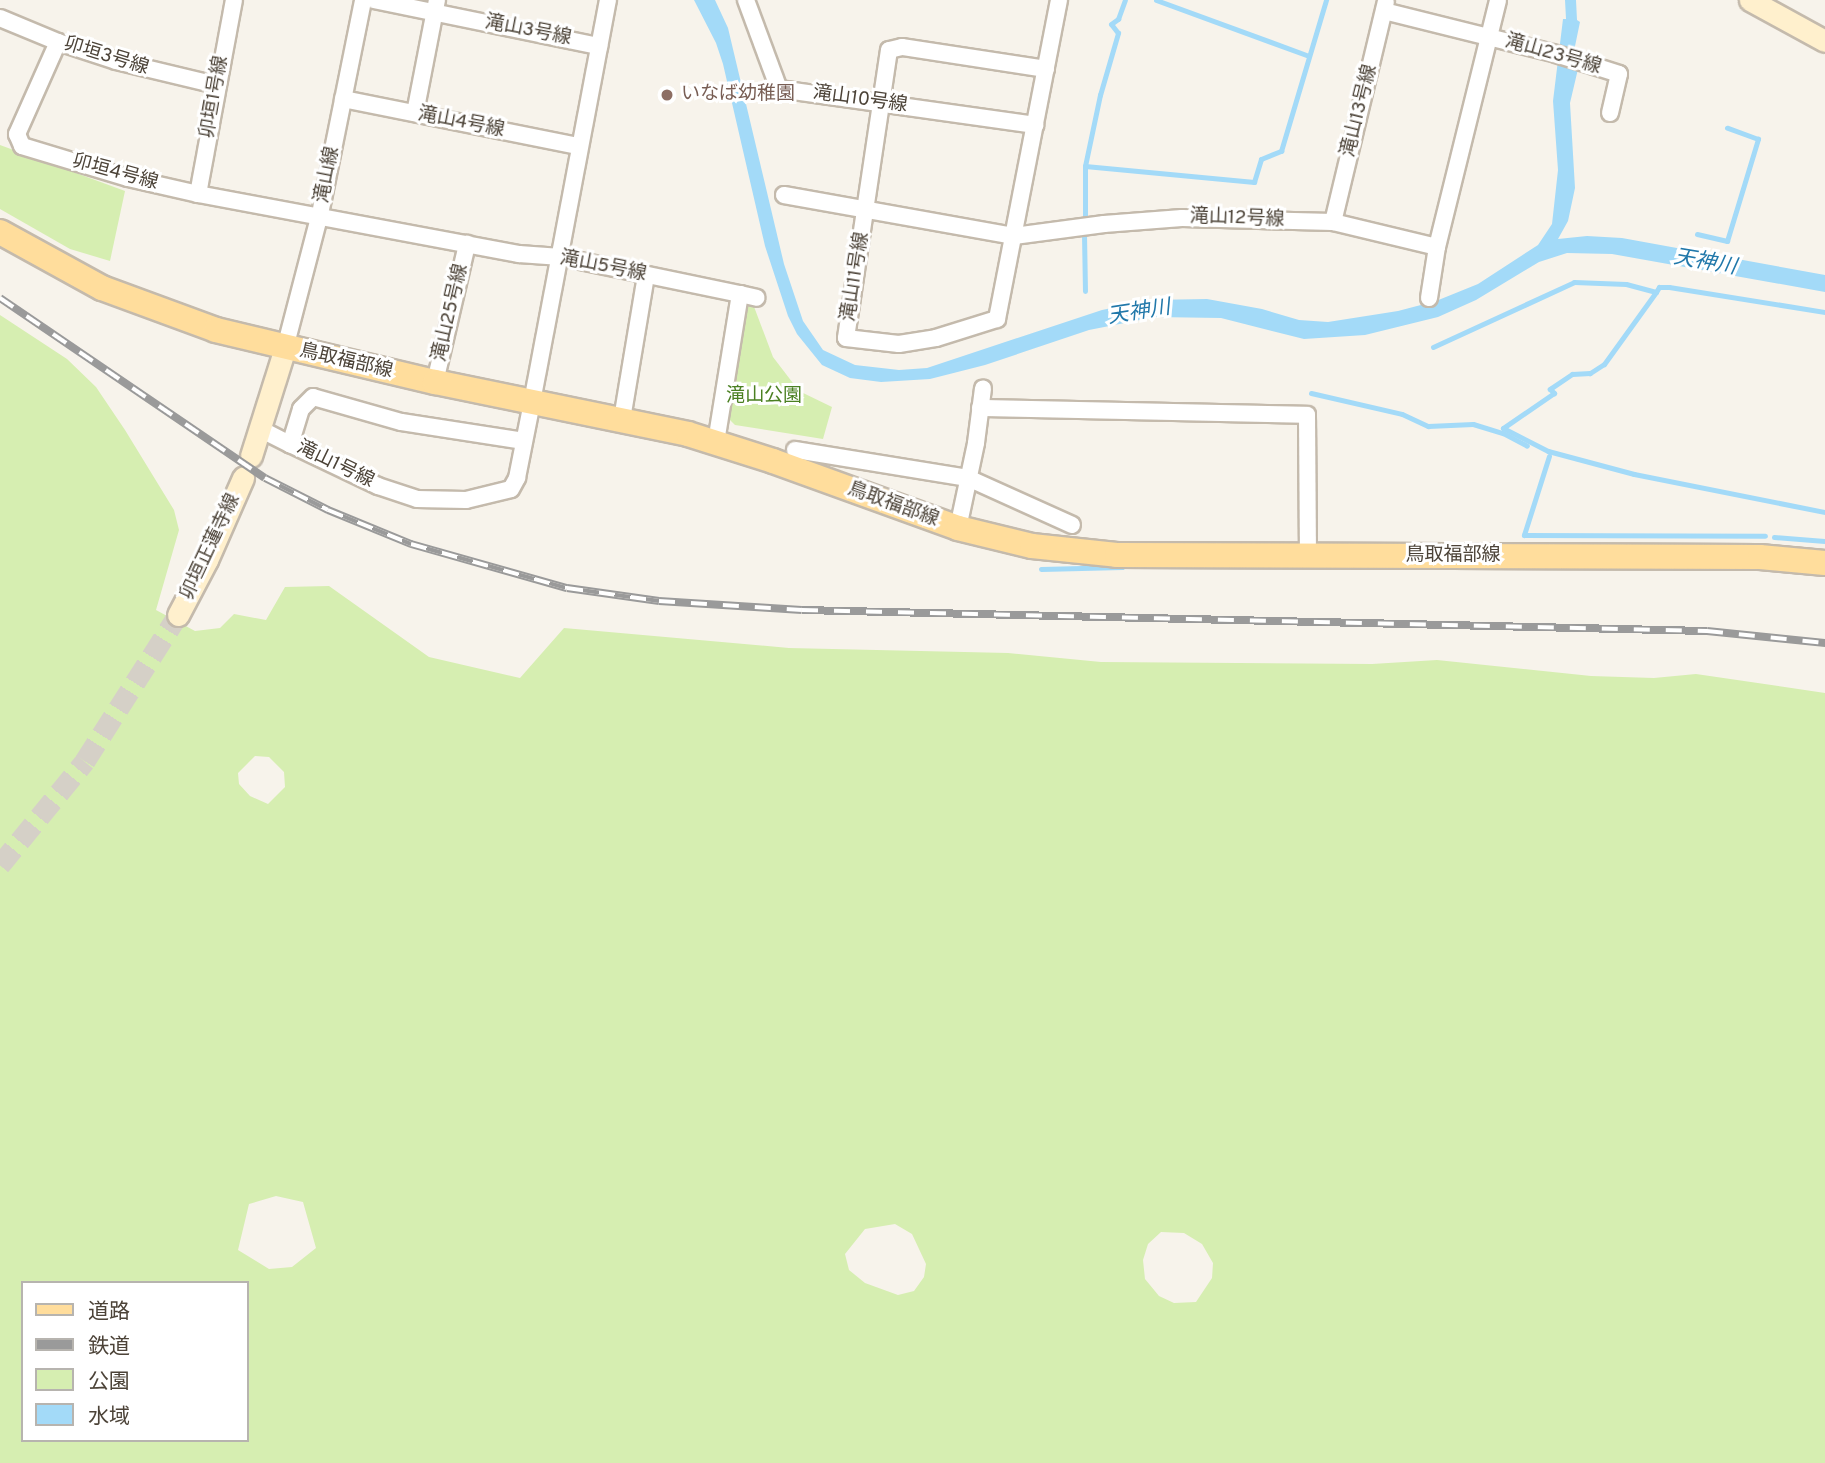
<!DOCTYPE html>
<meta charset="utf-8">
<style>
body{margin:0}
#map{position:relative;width:1825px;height:1463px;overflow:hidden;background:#f7f3eb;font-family:Overpass,"Noto Sans JP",sans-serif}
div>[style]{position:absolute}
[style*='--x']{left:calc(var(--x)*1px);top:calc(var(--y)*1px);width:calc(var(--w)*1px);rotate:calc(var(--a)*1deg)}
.green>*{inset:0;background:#d6eeb1}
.water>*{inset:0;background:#a3daf8}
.stream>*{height:5px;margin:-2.5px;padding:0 2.5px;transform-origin:2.5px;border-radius:2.5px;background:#a3daf8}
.secondary-tunnel>*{height:21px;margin-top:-10.5px;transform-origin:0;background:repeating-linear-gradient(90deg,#d5d0c7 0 21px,transparent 0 31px)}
.roads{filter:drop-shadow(2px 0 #c4baac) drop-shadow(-2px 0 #c4baac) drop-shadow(0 2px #c4baac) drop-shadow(0 -2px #c4baac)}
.street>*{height:16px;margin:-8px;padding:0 8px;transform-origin:8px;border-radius:8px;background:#fff}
.secondary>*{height:21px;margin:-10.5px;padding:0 10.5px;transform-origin:10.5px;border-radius:10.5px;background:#fff0cd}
.primary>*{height:24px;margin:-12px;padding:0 12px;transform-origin:12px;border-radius:12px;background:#ffdd9c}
.rail>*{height:8px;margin-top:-4px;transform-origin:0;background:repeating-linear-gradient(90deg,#fff 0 16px,#9a9a9a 0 32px);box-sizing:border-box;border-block:2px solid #9a9a9a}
.dots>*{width:19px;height:19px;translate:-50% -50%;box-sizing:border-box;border:4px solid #fff;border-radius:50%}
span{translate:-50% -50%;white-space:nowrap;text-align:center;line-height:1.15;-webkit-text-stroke:6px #fff;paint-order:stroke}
.street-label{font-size:19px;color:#4c4338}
.education-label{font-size:19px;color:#785e54}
.left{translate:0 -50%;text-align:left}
.park-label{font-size:19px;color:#4b8022}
.water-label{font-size:21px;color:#2178aa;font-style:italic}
.legend{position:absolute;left:21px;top:1281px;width:228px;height:161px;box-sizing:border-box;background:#fff;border:2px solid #b7b4af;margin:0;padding:9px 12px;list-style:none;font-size:21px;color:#4c4338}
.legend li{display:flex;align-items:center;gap:14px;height:35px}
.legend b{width:35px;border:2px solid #b7b4af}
</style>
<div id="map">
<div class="green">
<div style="clip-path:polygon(0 145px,125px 191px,110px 261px,70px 249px,0 209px)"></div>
<div style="clip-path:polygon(746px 301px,753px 304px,773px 357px,799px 391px,832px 407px,823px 439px,735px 425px,728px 418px)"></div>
<div style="clip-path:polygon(evenodd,0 315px,67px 359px,96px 387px,125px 430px,174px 510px,179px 530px,156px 610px,195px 631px,220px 628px,234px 614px,266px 620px,285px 587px,329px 586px,429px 657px,520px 678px,564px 628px,789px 648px,1008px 653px,1101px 662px,1372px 664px,1437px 660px,1591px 676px,1654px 678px,1696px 674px,1825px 693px,1825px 1463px,0 1463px,0 315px,255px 756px,269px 757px,284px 772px,285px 787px,268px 804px,250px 796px,239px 784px,238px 773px,255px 756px,0 315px,276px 1196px,303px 1202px,316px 1248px,292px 1267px,269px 1269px,238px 1250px,249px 1204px,276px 1196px,0 315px,895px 1224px,912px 1234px,926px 1264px,924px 1277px,914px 1291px,898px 1295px,865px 1283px,849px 1270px,845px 1254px,865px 1229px,895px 1224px,0 315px,1161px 1232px,1184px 1233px,1202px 1244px,1213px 1263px,1212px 1278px,1196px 1302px,1174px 1303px,1159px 1296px,1145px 1279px,1143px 1260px,1148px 1244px,1161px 1232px,0 315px,23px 1283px,247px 1283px,247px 1440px,23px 1440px,23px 1283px)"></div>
</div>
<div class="water">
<div style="clip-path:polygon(694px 0,715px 0,728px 28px,784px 264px,803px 321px,823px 350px,855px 365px,899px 370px,927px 368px,1102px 310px,1150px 300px,1207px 299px,1262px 309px,1299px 320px,1328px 322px,1398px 311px,1436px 301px,1478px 284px,1538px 245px,1552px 224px,1558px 170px,1553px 101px,1563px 19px,1566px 19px,1565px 0,1576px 0,1577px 20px,1580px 22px,1574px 51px,1578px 69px,1570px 103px,1575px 188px,1568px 221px,1558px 239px,1587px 236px,1622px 238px,1825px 275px,1825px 292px,1612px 254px,1567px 253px,1539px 262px,1476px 300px,1438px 317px,1365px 335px,1304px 339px,1221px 318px,1155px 317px,1089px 330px,985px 365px,930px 379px,881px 382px,850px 378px,822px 365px,797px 334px,788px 316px,765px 246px,723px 64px,716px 43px)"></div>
</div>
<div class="stream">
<div style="--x:1156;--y:0;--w:160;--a:20.1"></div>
<div style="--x:1085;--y:166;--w:170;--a:5.4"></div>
<div style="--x:1254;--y:182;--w:24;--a:-73"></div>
<div style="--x:1261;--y:159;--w:22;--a:-22"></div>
<div style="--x:1281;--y:151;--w:158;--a:-73.4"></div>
<div style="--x:1085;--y:217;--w:51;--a:-90"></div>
<div style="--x:1085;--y:166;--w:73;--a:-78.1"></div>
<div style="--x:1100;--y:95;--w:65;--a:-73.8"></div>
<div style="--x:1118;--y:33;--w:11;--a:-128"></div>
<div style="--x:1111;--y:24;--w:9;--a:-36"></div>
<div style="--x:1118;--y:19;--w:20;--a:-70"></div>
<div style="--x:1084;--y:234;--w:57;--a:89"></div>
<div style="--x:1697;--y:234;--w:31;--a:13"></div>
<div style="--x:1727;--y:241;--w:107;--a:-73.1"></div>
<div style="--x:1758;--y:139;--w:33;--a:-160"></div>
<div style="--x:1656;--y:292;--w:89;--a:125.8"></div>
<div style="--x:1604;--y:364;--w:17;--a:147"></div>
<div style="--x:1590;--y:373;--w:18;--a:177"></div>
<div style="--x:1572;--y:374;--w:27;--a:146"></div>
<div style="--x:1550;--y:389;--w:6;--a:45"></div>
<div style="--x:1554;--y:393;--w:62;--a:145.5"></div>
<div style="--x:1503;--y:428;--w:51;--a:27.1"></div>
<div style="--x:1548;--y:451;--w:89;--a:15"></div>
<div style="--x:1634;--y:474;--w:195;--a:11.3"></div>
<div style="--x:1433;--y:347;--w:155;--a:-24.7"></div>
<div style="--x:1574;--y:282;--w:52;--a:2.2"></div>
<div style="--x:1626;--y:284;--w:31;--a:15"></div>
<div style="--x:1656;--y:292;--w:6;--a:-59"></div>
<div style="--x:1659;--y:287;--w:10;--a:0"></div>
<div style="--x:1669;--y:287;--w:158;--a:9.1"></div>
<div style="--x:1311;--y:393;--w:93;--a:13"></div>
<div style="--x:1402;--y:414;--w:29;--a:25"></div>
<div style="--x:1428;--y:426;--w:45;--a:-2.5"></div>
<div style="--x:1473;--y:424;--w:31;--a:17"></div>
<div style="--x:1503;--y:433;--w:27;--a:28"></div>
<div style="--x:1549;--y:456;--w:83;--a:107.6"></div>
<div style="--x:1524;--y:535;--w:241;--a:0.2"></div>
<div style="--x:1774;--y:537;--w:51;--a:4.5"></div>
<div style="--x:1041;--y:569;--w:81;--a:-1.4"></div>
</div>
<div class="secondary-tunnel">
<div style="--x:0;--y:865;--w:134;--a:-50.7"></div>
<div style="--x:85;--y:761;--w:173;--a:-57.5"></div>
</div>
<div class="roads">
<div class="street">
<div style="--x:374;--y:0;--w:230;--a:11.6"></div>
<div style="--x:746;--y:0;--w:95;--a:69.7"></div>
<div style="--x:779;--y:89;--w:259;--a:8"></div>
<div style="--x:1384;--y:11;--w:177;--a:14"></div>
<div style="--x:1556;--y:54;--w:66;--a:17.6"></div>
<div style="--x:1619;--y:74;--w:40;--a:103"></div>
<div style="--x:0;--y:18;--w:63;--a:22.5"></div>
<div style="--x:58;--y:42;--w:61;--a:18.1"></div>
<div style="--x:116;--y:61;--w:103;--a:13.5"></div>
<div style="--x:58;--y:42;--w:101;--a:114"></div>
<div style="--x:17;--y:134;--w:13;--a:67"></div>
<div style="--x:22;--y:146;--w:111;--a:16.8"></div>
<div style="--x:128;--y:178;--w:72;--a:12.9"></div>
<div style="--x:198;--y:194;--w:327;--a:10.6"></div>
<div style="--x:519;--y:254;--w:42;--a:4.1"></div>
<div style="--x:561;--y:257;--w:183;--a:11.7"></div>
<div style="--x:740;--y:294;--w:150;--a:99.2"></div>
<div style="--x:1046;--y:69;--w:146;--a:-171.3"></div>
<div style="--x:902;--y:47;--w:13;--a:167"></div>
<div style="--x:889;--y:50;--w:291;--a:98.5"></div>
<div style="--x:846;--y:338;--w:53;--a:6.5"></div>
<div style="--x:899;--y:344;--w:37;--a:-9"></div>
<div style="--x:936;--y:338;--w:64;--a:-17.3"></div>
<div style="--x:997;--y:319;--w:325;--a:-79"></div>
<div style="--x:343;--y:99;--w:241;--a:11.3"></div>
<div style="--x:415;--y:113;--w:115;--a:-79"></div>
<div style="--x:198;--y:194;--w:197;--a:-79.5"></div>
<div style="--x:784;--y:195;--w:234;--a:10.1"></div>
<div style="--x:1014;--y:236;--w:91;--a:-7.6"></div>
<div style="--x:1104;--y:224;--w:78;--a:-4.4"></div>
<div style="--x:1182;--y:218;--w:151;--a:1.5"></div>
<div style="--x:1333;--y:222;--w:107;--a:13.5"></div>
<div style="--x:1437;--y:247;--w:254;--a:-76.1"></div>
<div style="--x:1333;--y:222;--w:226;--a:-76.5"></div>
<div style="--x:740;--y:294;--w:17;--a:13"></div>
<div style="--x:1429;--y:298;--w:52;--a:-81.1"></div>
<div style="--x:285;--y:348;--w:138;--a:-75.4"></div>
<div style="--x:320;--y:214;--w:218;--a:-78.6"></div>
<div style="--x:435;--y:382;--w:142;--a:-76.9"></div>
<div style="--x:980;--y:408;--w:327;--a:1.2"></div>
<div style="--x:1307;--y:415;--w:141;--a:89.6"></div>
<div style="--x:622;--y:419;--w:146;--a:-80.5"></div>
<div style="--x:260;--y:429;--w:34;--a:27"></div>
<div style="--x:524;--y:441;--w:124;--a:-171.2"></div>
<div style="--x:401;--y:422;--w:91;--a:-164.1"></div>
<div style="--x:313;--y:397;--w:17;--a:135"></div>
<div style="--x:301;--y:409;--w:37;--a:107"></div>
<div style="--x:290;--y:444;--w:98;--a:25.5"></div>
<div style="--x:378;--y:486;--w:41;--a:18.4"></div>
<div style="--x:417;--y:499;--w:49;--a:1.2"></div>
<div style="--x:466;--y:500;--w:46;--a:-13.7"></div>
<div style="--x:511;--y:489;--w:13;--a:-61"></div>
<div style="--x:517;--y:478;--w:77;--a:-78.8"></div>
<div style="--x:532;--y:402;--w:409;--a:-79.3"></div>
<div style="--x:795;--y:450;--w:175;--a:9.2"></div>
<div style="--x:968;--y:478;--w:114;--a:24.3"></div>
<div style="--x:958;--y:528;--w:87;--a:-78"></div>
<div style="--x:976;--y:443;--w:55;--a:-82.7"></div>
</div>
<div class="secondary">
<div style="--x:1750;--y:0;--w:85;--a:28.7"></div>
<div style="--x:251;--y:456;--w:113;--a:-72.5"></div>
<div style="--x:178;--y:615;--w:62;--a:-62.2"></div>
<div style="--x:207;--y:560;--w:90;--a:-66.3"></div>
</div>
<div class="primary">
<div style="--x:0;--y:232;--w:116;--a:28.8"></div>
<div style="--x:102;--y:288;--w:121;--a:20.2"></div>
<div style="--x:216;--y:330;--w:225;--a:13.4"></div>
<div style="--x:435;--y:382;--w:258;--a:11.6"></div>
<div style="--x:688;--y:434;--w:89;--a:17.6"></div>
<div style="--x:773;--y:461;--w:197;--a:19.9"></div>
<div style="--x:958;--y:528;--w:76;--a:13.7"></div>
<div style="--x:1032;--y:546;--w:85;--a:6"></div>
<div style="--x:1117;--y:555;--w:643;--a:0.18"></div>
<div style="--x:1760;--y:557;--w:65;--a:5.3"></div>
</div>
</div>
<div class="rail">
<div style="--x:0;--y:298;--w:320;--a:34.2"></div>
<div style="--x:265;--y:478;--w:71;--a:26.9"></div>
<div style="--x:328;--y:510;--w:90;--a:22.3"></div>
<div style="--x:411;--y:544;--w:162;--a:15.8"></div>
<div style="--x:567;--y:588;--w:93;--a:8"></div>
<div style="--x:659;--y:601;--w:143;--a:3.6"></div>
<div style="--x:802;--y:610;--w:905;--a:1.33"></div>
<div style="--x:1707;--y:631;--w:119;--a:5.8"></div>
</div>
<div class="dots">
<div style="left:667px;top:95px;background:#8d6e63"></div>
</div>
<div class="street-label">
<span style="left:528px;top:31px;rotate:11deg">滝山3号線</span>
<span style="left:1553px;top:55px;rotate:16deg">滝山23号線</span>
<span style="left:106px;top:57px;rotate:17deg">卯垣3号線</span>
<span style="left:215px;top:97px;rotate:-80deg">卯垣1号線</span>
<span style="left:860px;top:100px;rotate:8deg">滝山10号線</span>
<span style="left:1360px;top:111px;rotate:-76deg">滝山13号線</span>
<span style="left:461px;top:123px;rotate:11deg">滝山4号線</span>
<span style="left:115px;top:173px;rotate:15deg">卯垣4号線</span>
<span style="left:328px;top:175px;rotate:-79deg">滝山線</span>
<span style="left:1237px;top:219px;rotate:2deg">滝山12号線</span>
<span style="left:603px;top:267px;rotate:11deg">滝山5号線</span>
<span style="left:856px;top:277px;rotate:-81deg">滝山11号線</span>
<span style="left:451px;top:313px;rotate:-77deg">滝山25号線</span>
<span style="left:346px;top:362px;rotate:13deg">鳥取福部線</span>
<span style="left:335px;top:465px;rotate:26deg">滝山1号線</span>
<span style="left:893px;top:505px;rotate:20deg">鳥取福部線</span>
<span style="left:211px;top:547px;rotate:-65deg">卯垣正蓮寺線</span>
<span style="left:1453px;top:556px">鳥取福部線</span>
</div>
<div class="education-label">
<span class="left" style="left:681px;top:95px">いなば幼稚園</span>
</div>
<div class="park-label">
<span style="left:764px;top:397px">滝山公園</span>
</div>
<div class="water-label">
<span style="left:1705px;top:263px;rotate:10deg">天神川</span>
<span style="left:1139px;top:313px;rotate:-9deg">天神川</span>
</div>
<ul class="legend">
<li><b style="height:9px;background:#ffdd9c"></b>道路</li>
<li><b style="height:9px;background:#9a9a9a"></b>鉄道</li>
<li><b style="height:19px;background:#d6eeb1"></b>公園</li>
<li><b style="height:19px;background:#a3daf8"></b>水域</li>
</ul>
</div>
